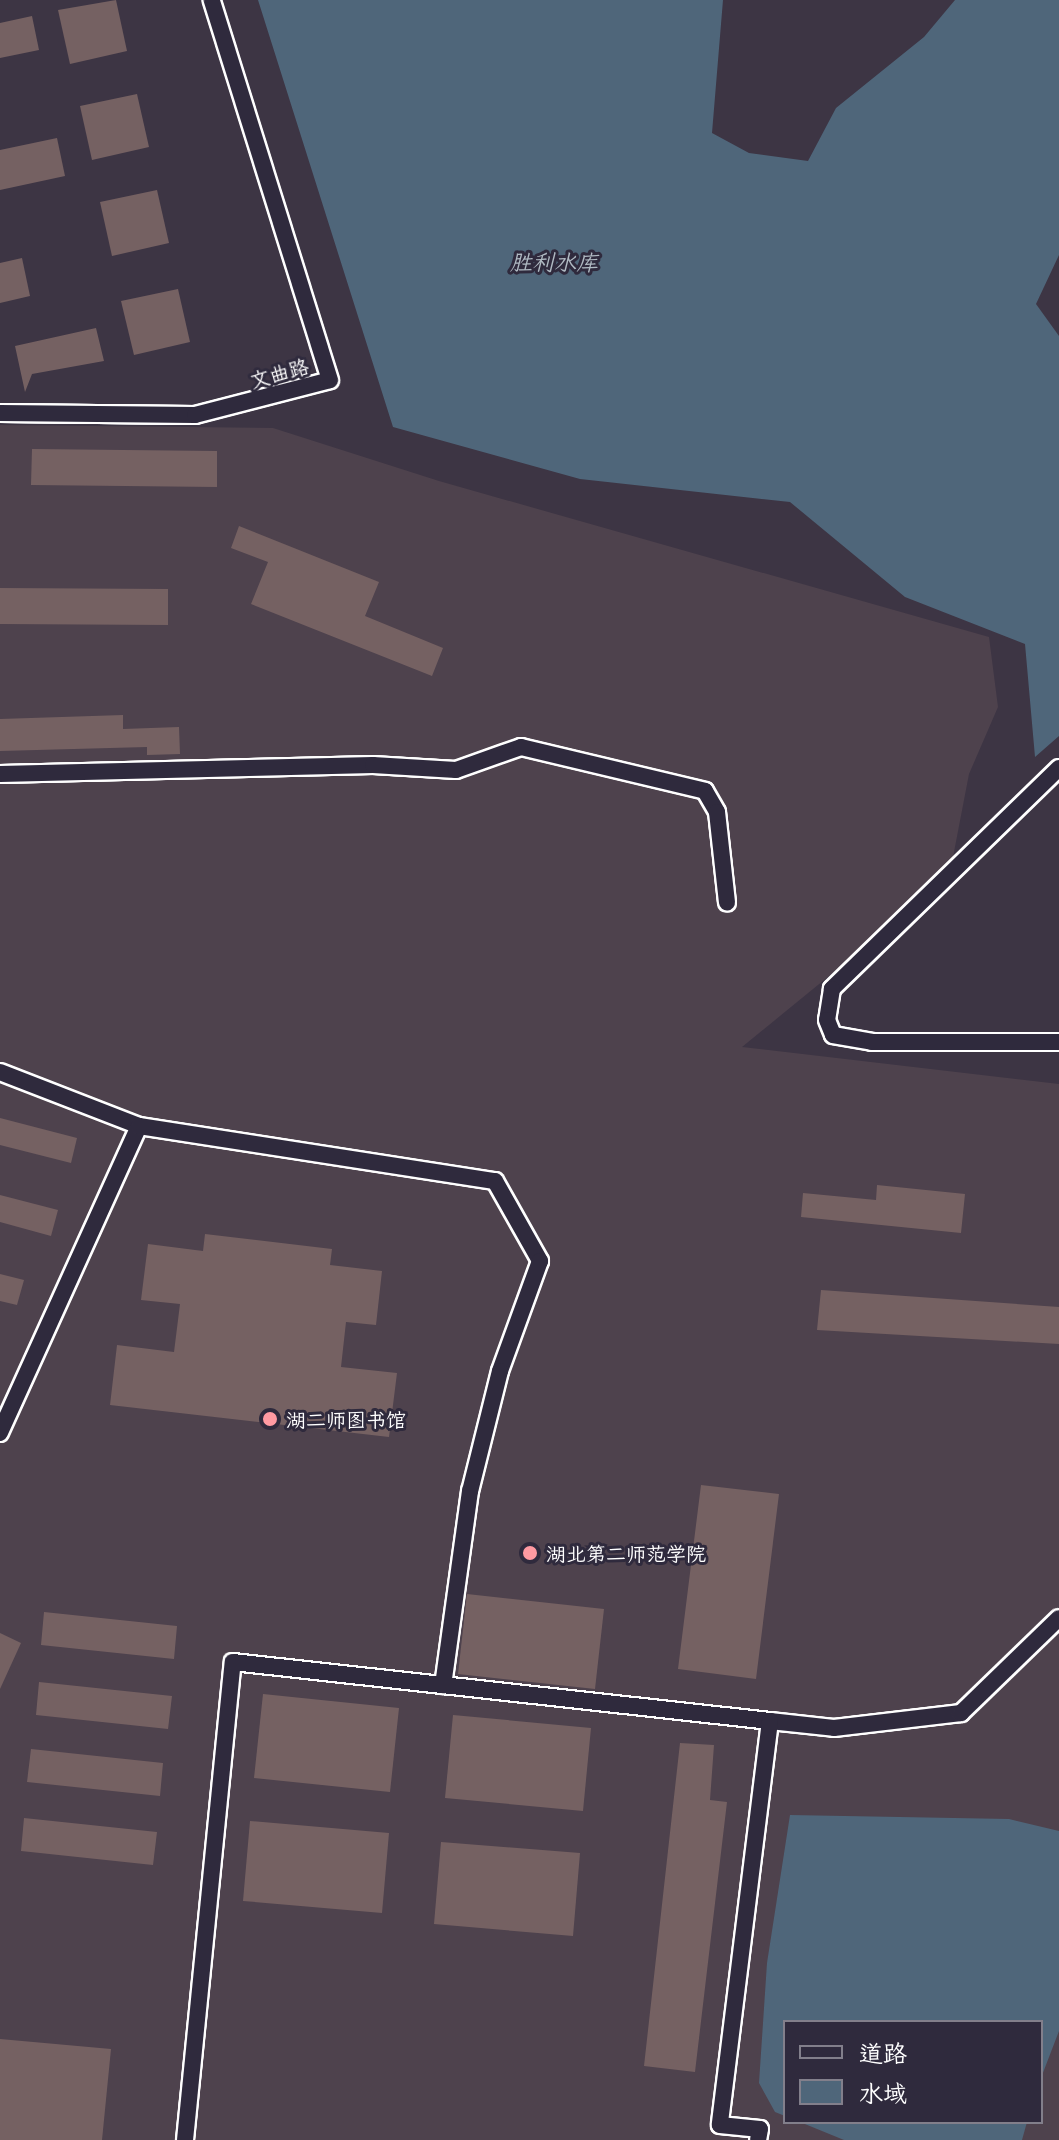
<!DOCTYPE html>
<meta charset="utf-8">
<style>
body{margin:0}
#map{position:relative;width:1059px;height:2140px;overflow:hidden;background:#3d3544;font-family:"Playpen Sans","LXGW WenKai TC",sans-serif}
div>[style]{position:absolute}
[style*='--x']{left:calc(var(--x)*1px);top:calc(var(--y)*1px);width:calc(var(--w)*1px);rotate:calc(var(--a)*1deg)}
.built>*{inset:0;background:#4e424d}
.water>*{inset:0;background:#4f667a}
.building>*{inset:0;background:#756162}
.roads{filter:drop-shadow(2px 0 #fff) drop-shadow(-2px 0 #fff) drop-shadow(0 2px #fff) drop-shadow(0 -2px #fff)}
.minor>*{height:16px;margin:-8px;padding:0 8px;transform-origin:8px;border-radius:8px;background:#2f2a3d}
.dots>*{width:22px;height:22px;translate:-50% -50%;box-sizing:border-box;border:4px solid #2f2a3d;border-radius:50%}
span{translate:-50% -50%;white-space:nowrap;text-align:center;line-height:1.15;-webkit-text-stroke:6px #2f2a3d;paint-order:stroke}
.street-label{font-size:20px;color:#fff}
.poi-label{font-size:20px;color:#fff}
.left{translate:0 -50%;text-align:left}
.water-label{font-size:22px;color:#b0bac3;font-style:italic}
.legend{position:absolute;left:783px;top:2020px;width:260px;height:104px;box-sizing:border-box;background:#2f2a3d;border:2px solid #827f8b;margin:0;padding:10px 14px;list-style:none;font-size:24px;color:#fff}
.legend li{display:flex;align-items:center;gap:16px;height:40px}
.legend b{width:40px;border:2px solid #827f8b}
</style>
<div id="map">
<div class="built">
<div style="clip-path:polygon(evenodd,0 425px,273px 428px,439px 481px,989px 637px,998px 707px,969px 774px,949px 878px,742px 1047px,1059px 1084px,1059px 2140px,0 2140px,0 425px,785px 2022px,1041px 2022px,1041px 2122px,785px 2122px,785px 2022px)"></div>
</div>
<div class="water">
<div style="clip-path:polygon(258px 0,723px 0,712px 133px,749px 153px,808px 161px,836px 108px,924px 37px,955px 0,1059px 0,1059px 255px,1036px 304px,1059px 336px,1059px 736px,1035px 757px,1025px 644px,905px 597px,790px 502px,580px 479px,393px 427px)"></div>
<div style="clip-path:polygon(790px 1815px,1009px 1819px,1059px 1831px,1059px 2031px,1041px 2078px,1041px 2022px,785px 2022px,785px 2116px,775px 2112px,759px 2083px,767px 1963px)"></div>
<div style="clip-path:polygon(800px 2122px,1027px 2122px,1022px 2140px,844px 2140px)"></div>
</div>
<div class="building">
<div style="clip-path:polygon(116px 0,127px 51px,70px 64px,58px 10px)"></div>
<div style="clip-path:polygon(32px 16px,39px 50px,0 58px,0 23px)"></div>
<div style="clip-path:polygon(137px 94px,149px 147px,92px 160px,80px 106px)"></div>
<div style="clip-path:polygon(57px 138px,65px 176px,0 190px,0 150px)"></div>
<div style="clip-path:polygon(157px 190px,169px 243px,112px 256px,100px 202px)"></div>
<div style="clip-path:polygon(22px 258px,30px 296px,0 303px,0 263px)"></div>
<div style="clip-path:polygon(178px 289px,190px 342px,134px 355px,121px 301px)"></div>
<div style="clip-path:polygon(96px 328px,104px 361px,32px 374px,25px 392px,15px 346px)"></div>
<div style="clip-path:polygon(32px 449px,217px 451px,217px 487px,31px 485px)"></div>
<div style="clip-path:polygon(239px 526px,379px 582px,365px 616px,443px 648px,432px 676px,251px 604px,268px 562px,231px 548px)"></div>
<div style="clip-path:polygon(0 588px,168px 589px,168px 625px,0 624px)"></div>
<div style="clip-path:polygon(123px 715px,123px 729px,179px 727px,180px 754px,147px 755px,147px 747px,0 751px,0 719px)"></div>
<div style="clip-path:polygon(0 1118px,77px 1138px,71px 1163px,0 1145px)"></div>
<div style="clip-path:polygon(877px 1185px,965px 1194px,961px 1233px,801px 1217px,803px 1193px,876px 1200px)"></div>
<div style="clip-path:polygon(0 1195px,58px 1210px,51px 1236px,0 1222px)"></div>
<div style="clip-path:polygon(205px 1234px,332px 1249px,330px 1265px,382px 1271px,376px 1325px,346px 1322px,341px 1367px,397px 1373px,389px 1437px,110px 1405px,117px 1345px,174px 1352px,180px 1304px,141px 1300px,148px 1244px,203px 1251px)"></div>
<div style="clip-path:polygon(0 1274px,24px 1280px,17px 1305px,0 1301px)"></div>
<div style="clip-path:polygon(821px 1290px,1059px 1307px,1059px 1344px,817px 1330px)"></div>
<div style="clip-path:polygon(701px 1485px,779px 1494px,756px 1679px,678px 1669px)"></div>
<div style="clip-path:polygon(467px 1594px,604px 1609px,595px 1689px,458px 1674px)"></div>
<div style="clip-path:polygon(44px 1612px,177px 1626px,174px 1659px,41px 1645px)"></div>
<div style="clip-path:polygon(0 1633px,21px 1643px,0 1689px)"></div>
<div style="clip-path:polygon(39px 1682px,172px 1696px,168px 1729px,36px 1715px)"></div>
<div style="clip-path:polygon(263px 1694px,399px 1708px,390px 1792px,254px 1778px)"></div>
<div style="clip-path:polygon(453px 1715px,591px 1728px,583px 1811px,445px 1798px)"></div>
<div style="clip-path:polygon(680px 1743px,714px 1745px,710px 1800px,727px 1802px,695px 2072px,644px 2066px)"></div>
<div style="clip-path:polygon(31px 1749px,163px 1763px,160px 1796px,27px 1782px)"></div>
<div style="clip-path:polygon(24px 1818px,157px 1832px,153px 1865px,21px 1851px)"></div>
<div style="clip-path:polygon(250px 1821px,389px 1833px,382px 1913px,243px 1901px)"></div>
<div style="clip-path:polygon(441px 1842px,580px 1853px,573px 1936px,434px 1924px)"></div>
<div style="clip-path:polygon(0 2039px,111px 2049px,102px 2140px,0 2140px)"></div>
</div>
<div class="roads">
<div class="minor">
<div style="--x:0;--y:413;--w:195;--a:0.6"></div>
<div style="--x:195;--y:415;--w:139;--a:-14.5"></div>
<div style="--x:330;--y:380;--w:398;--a:-107.3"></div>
<div style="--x:1059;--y:768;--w:317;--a:135.8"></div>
<div style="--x:832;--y:989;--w:31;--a:99"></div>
<div style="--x:827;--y:1020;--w:16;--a:68"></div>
<div style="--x:833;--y:1035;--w:40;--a:10"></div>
<div style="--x:872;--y:1042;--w:187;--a:0"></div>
<div style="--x:0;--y:774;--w:373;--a:-1.4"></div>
<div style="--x:373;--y:765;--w:83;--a:3.4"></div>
<div style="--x:456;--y:770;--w:69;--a:-19.5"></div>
<div style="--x:521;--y:747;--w:189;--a:13.4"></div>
<div style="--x:705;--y:791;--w:24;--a:60"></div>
<div style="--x:717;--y:812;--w:91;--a:83.7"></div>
<div style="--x:0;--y:1072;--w:149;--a:21.2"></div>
<div style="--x:139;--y:1126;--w:337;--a:114.4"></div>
<div style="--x:139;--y:1126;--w:360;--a:8.8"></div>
<div style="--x:495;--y:1181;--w:92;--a:60.6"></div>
<div style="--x:540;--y:1261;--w:117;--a:110"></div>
<div style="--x:500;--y:1371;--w:124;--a:104"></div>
<div style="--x:470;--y:1491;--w:196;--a:97.9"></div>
<div style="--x:770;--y:1721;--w:64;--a:6.2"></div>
<div style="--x:834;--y:1728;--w:128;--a:-6.7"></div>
<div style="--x:961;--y:1713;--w:136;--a:-44.1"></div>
<div style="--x:185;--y:2140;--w:480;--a:-84.3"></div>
<div style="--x:233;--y:1662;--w:540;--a:6.27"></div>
<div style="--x:770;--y:1721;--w:407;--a:97.1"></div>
<div style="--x:720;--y:2125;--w:40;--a:5.7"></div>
<div style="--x:760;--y:2129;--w:11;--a:100"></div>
</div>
</div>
<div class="dots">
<div style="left:270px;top:1419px;background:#ff9aa2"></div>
<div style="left:530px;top:1553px;background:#ff9aa2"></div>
</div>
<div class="street-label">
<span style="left:279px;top:373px;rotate:-15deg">文曲路</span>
</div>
<div class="poi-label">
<span class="left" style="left:286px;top:1419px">湖二师图书馆</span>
<span class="left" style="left:546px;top:1553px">湖北第二师范学院</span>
</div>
<div class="water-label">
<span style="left:554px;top:261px">胜利水库</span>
</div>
<ul class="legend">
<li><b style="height:10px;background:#2f2a3d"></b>道路</li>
<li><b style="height:22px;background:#4f667a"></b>水域</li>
</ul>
</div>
